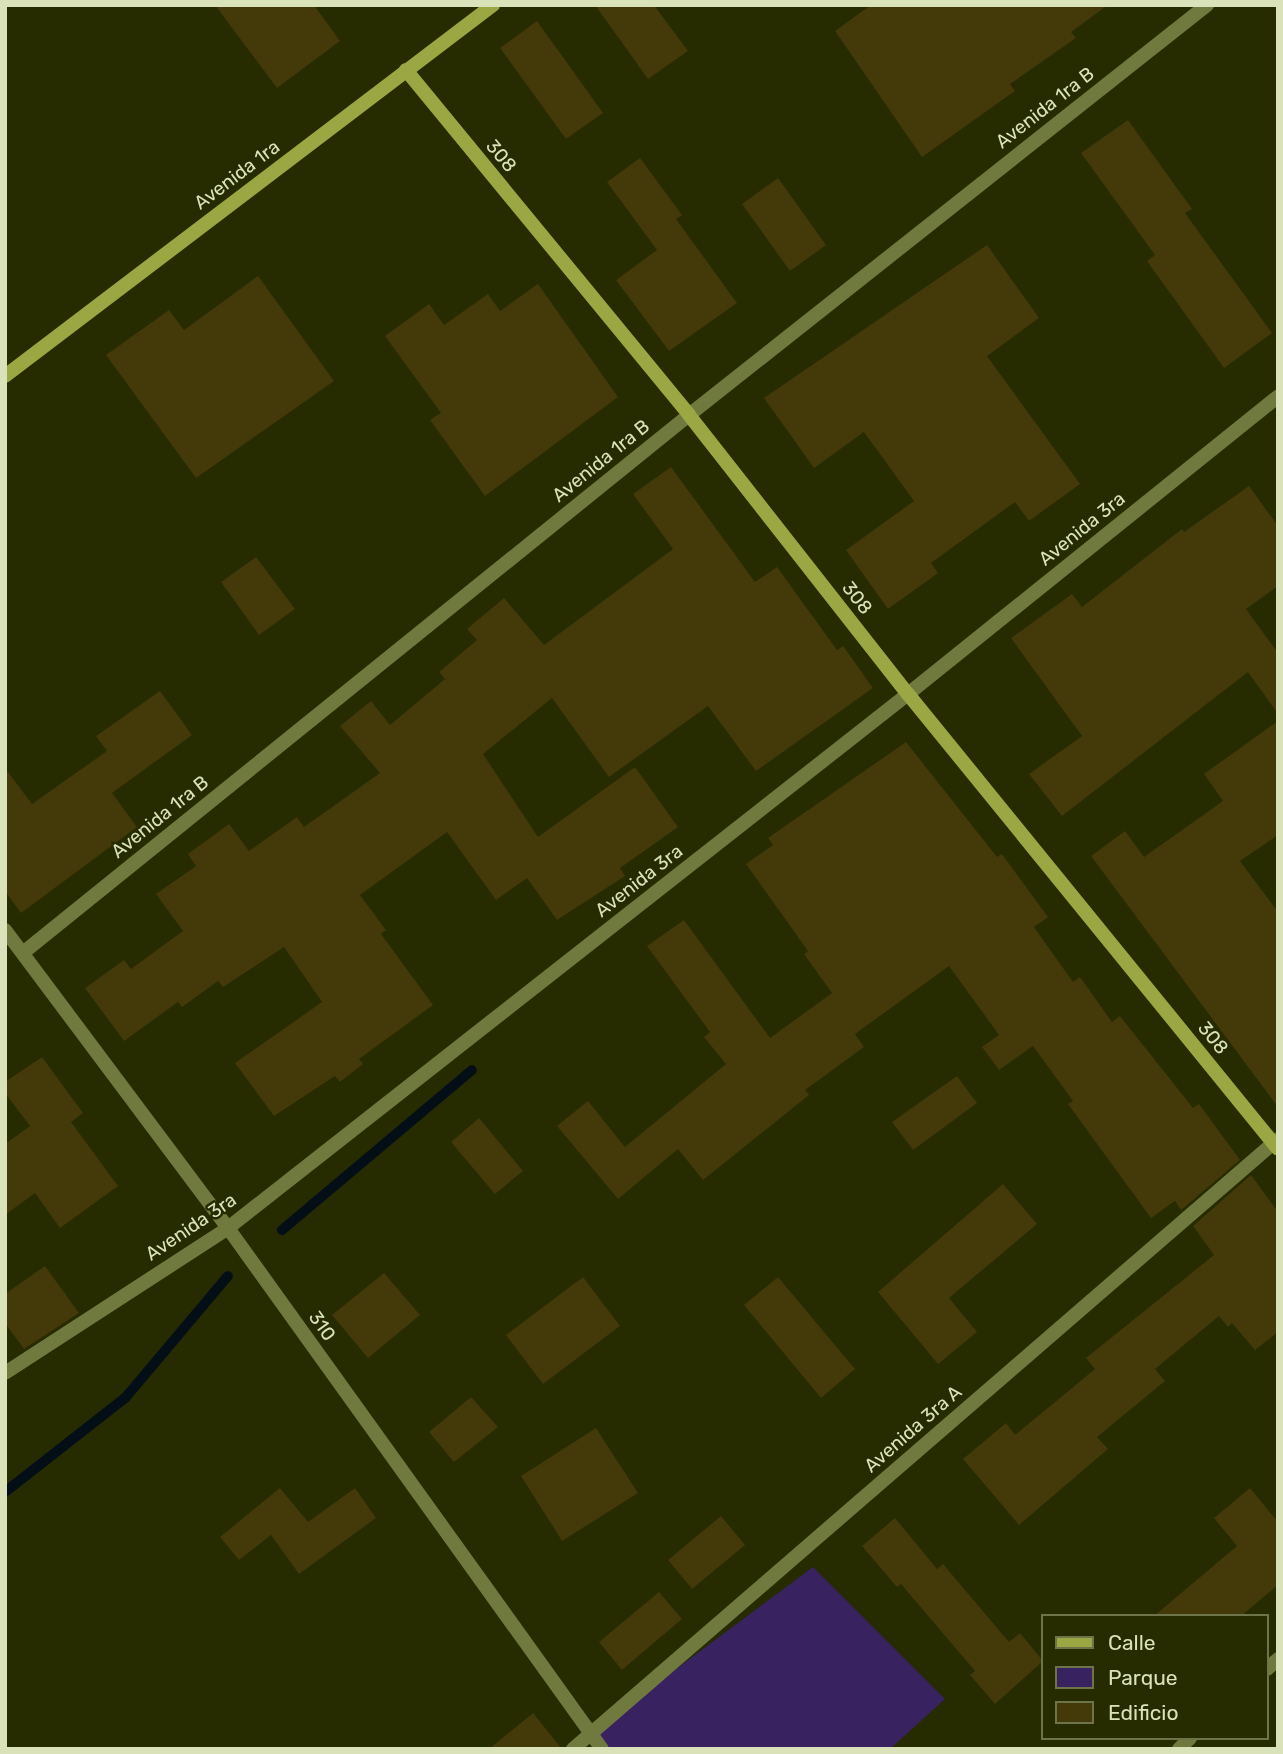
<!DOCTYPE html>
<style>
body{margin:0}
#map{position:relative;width:1283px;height:1754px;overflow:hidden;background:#262b00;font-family:Rubik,sans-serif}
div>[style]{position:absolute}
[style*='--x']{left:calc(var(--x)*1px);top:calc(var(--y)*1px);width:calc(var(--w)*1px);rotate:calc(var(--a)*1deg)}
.green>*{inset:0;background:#382260}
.stream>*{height:10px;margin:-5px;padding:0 5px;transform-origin:5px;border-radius:5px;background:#030e16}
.building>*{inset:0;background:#443909}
.lane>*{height:14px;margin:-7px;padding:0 7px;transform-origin:7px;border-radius:7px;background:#70793e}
.street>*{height:14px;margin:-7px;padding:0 7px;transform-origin:7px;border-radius:7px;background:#70793e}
.secondary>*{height:14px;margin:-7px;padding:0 7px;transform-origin:7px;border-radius:7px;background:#9aa743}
span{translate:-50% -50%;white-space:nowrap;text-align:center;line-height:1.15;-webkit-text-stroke:5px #262b00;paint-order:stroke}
.street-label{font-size:19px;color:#dae2b9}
.frame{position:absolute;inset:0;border:7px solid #dae2b9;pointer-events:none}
.legend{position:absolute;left:1041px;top:1614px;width:228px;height:126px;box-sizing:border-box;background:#262b00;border:2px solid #6e744a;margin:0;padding:9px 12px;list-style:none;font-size:21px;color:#dae2b9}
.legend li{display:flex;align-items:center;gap:14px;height:35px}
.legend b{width:35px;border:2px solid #6e744a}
</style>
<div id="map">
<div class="green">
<div style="clip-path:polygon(813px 1567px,945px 1699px,890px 1749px,607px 1749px,589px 1734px)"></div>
</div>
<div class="stream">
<div style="--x:282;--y:1230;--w:248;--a:-40.1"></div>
<div style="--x:5;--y:1492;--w:154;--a:-38.1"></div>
<div style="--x:126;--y:1397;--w:158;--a:-49.9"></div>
</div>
<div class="building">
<div style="clip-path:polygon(215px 5px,314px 5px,340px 41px,277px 88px)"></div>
<div style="clip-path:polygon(595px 5px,654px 5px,688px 51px,648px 79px)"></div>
<div style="clip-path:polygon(871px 5px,1108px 5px,1071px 32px,1076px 38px,1010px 84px,1015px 91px,922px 157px,835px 31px)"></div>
<div style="clip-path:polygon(537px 21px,603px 113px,566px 139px,500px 48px)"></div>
<div style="clip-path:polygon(1128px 120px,1192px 209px,1185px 213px,1272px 333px,1224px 368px,1147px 261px,1155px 255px,1081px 153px)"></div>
<div style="clip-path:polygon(640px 158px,682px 215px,676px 219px,737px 303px,669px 351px,616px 280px,657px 250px,607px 182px)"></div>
<div style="clip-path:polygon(778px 178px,826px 245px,790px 271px,742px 204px)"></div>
<div style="clip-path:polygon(987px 245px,1039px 318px,987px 356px,1080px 484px,1029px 521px,1015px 502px,931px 563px,938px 573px,888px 609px,846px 550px,914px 501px,864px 432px,814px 468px,764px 398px)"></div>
<div style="clip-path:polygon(258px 276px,334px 381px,196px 478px,106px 355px,169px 310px,184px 330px)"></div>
<div style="clip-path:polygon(538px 284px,618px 397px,485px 496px,430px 420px,441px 413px,385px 336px,429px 304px,444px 325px,488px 294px,500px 311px)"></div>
<div style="clip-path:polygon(671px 467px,755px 582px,777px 567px,837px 650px,843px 646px,873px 688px,756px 771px,708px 706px,609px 777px,552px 698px,483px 754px,538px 837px,635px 767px,678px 827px,620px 868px,625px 876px,557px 920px,527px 878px,496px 900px,447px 832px,360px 895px,386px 930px,381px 934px,433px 1005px,359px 1059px,363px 1064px,340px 1082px,335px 1076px,274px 1116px,235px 1063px,322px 1002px,284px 947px,223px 987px,218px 981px,182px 1007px,178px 1002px,124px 1041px,85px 988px,124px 960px,131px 969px,183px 931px,156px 894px,196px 866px,188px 854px,229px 824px,249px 851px,297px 817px,304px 827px,380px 773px,340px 726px,371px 701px,390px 725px,445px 679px,439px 672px,477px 640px,467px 629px,504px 598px,544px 645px,673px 549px,633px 494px)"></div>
<div style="clip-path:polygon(1249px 486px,1278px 526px,1278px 586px,1246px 609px,1278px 653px,1278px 714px,1248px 672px,1062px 816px,1029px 774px,1082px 736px,1011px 638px,1072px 594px,1082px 607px,1182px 529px,1184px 532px)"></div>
<div style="clip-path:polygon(256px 557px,295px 609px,259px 635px,221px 582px)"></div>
<div style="clip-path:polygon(160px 691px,192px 735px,112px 793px,137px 827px,21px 913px,5px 891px,5px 768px,32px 804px,107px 751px,96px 736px)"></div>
<div style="clip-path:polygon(1278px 721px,1278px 835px,1240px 861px,1278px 912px,1278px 1107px,1091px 856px,1125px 831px,1144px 857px,1223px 801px,1204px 774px)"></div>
<div style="clip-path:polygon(906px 742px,997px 857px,1002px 854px,1048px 917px,1034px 927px,1073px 982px,1080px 977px,1112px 1022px,1120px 1016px,1193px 1108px,1199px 1104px,1240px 1160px,1181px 1210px,1175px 1201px,1151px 1218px,1068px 1104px,1073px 1101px,1033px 1046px,999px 1070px,982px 1047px,999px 1035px,949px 966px,855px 1034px,864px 1047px,805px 1090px,809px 1095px,703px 1180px,678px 1149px,618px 1199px,557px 1126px,588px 1101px,625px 1147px,726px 1064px,704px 1037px,710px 1032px,647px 946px,684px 920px,770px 1038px,832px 993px,804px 954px,808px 951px,746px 864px,773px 845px,768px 838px)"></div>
<div style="clip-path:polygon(42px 1057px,83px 1113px,71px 1122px,118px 1186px,60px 1228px,35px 1193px,5px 1215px,5px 1144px,30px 1126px,5px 1093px,5px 1082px)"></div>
<div style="clip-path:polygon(957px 1076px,977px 1103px,913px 1150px,892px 1122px)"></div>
<div style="clip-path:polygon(479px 1118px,523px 1171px,495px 1194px,451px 1142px)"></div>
<div style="clip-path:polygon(1251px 1175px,1278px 1212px,1278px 1332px,1255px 1350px,1232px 1323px,1228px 1327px,1219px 1316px,1155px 1369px,1165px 1381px,1097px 1437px,1108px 1449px,1019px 1525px,963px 1459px,1006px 1423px,1015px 1435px,1095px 1369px,1086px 1358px,1214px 1255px,1193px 1226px)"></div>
<div style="clip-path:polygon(1003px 1184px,1037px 1224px,949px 1298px,977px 1332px,938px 1364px,878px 1292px)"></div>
<div style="clip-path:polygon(45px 1266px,79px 1313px,24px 1349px,5px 1323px,5px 1294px)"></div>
<div style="clip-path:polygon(384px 1273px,420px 1315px,368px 1358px,332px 1315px)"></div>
<div style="clip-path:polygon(583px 1277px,620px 1326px,543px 1384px,506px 1335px)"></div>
<div style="clip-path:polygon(778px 1277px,855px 1369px,821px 1398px,744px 1305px)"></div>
<div style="clip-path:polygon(471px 1397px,498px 1427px,454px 1462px,429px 1432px)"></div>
<div style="clip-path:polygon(596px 1428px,638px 1493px,562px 1541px,521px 1476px)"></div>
<div style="clip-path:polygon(280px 1488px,308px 1522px,355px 1488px,376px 1518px,299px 1574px,271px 1535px,239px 1560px,220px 1537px)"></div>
<div style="clip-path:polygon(1250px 1488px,1278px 1522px,1278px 1585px,1241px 1616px,1154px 1616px,1237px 1546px,1214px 1518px)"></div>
<div style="clip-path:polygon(721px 1516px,745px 1545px,692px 1589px,668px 1560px)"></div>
<div style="clip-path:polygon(895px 1518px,937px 1569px,943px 1564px,1009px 1642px,1020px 1633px,1043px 1661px,995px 1704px,970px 1675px,975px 1671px,901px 1584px,897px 1587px,862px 1546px)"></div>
<div style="clip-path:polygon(659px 1592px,682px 1619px,622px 1670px,599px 1642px)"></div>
<div style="clip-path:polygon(533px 1713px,562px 1749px,489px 1749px)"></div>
</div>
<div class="lane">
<div style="--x:5;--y:1373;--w:266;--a:-33"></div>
</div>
<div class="street">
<div style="--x:5;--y:930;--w:372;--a:53.2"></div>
<div style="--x:228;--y:1228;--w:641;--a:54.33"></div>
<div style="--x:24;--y:952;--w:855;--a:-38.92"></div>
<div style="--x:689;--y:415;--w:661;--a:-38.36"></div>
<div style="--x:228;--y:1228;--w:865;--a:-38.14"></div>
<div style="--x:908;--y:694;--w:475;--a:-38.8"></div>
<div style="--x:1267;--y:1669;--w:15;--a:-42"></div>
<div style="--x:573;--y:1749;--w:932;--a:-40.87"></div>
<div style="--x:1179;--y:1749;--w:16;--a:-45"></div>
</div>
<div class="secondary">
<div style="--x:406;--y:70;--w:446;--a:50.6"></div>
<div style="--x:689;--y:415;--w:355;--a:51.9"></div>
<div style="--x:908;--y:694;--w:586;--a:50.88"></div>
<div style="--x:5;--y:376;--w:613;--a:-37.24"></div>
</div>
<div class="street-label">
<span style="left:1045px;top:108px;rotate:-38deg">Avenida 1ra B</span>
<span style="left:501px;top:156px;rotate:50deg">308</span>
<span style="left:237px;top:175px;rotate:-37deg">Avenida 1ra</span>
<span style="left:601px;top:461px;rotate:-39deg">Avenida 1ra B</span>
<span style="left:1082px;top:529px;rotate:-39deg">Avenida 3ra</span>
<span style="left:857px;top:598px;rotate:52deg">308</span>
<span style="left:160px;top:817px;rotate:-39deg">Avenida 1ra B</span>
<span style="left:639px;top:881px;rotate:-38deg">Avenida 3ra</span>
<span style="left:1213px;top:1038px;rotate:51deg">308</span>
<span style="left:191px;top:1227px;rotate:-34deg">Avenida 3ra</span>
<span style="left:322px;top:1326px;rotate:55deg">310</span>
<span style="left:913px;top:1429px;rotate:-41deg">Avenida 3ra A</span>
</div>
<div class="frame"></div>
<ul class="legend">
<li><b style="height:9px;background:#9aa743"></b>Calle</li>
<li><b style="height:19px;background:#382260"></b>Parque</li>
<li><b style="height:19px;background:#443909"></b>Edificio</li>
</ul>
</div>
